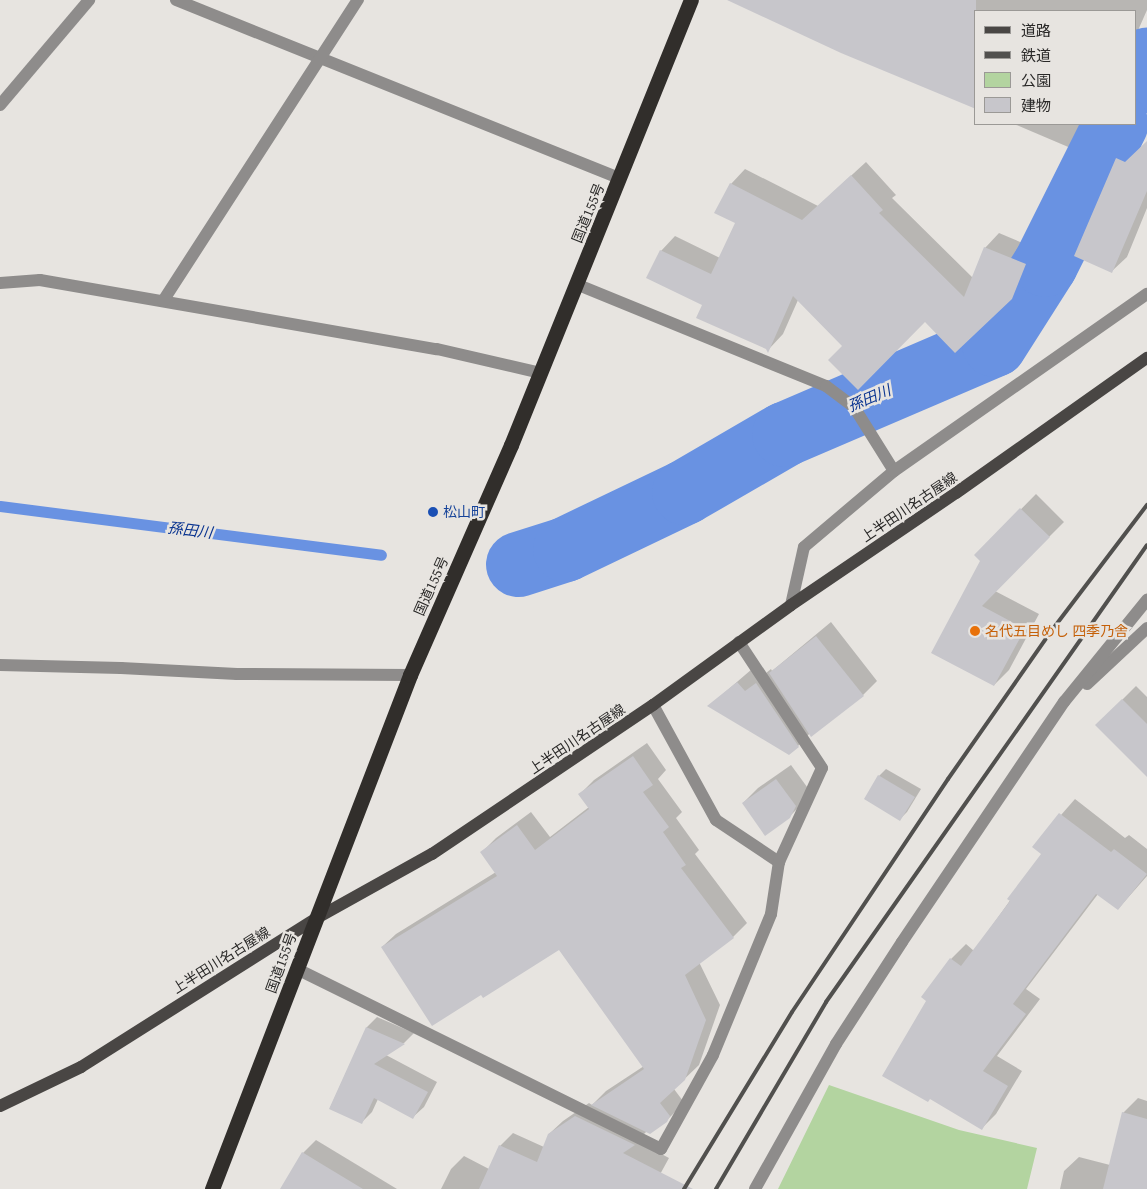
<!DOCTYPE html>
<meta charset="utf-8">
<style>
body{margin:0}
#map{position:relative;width:1147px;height:1189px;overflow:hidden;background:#e7e4e0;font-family:"Source Serif 4","Noto Sans JP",serif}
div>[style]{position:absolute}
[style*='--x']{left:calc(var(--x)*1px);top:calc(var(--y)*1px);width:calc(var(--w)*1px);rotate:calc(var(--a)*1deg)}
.green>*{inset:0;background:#b3d4a0}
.shadow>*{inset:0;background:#0003}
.stream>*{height:11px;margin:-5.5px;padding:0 5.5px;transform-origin:5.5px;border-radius:5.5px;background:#6992e2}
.river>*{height:65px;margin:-32.5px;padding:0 32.5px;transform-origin:32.5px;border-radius:32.5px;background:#6992e2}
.building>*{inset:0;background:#c7c6cb}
.minor>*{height:12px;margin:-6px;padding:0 6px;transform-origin:6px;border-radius:6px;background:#8e8c8b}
.major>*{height:12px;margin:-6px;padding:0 6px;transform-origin:6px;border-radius:6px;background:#494644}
.highway>*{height:15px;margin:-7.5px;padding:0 7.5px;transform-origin:7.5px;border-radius:7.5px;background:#312e2b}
.rail>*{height:4px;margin:-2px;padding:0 2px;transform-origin:2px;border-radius:2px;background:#51504e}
.dots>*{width:14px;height:14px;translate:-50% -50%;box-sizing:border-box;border:2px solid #e7e4e0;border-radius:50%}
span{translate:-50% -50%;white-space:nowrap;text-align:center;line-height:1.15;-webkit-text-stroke:5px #e7e4e0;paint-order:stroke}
.street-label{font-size:14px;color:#2a2928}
.transit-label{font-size:14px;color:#164399}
.left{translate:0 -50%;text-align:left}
.food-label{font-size:14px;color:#c56008}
.water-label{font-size:15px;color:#0a3490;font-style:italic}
.legend{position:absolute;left:974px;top:10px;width:162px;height:115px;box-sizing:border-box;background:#e7e4e0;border:1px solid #9b9996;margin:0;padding:6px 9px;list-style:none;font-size:15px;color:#2a2928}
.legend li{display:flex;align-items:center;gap:10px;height:25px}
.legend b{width:25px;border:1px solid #9b9996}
</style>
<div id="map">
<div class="green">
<div style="clip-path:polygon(829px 1085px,959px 1130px,1037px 1148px,1027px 1189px,778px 1189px)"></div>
</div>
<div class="shadow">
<div style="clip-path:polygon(766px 0,1147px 0,1147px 10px,1136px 35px,1136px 11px,976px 11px)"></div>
<div style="clip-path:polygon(1014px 124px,1105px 124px,1080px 152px)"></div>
<div style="clip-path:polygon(1147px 142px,1147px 208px,1127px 257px,1112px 271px,1117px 159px,1131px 145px,1140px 148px)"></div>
<div style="clip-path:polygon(866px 162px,896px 195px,892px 198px,973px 278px,985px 248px,999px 233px,1039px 250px,1026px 284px,1011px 298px,925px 320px,843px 346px,798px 300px,783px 334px,769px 349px,704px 305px,648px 278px,661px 251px,675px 236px,720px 258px,737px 223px,731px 184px,745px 169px,818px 206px)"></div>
<div style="clip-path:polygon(1036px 494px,1064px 522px,995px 591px,1039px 614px,1009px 670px,994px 685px,933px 652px,982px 560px,976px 555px)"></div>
<div style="clip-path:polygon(831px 622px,877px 681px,863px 695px,810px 733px,798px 746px,709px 706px,752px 669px,760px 678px,771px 669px,772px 671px)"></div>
<div style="clip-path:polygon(1136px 686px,1147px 697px,1147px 775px,1097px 725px)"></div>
<div style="clip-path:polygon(647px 743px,666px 770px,658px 779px,682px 812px,676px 818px,699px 850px,695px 854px,747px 923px,733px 937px,699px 962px,720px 1005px,699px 1065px,674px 1089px,683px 1101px,680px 1107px,666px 1121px,647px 1131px,637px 1141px,669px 1158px,652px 1189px,441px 1189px,451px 1169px,464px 1156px,489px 1169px,500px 1146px,513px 1133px,544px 1147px,549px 1134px,563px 1121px,589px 1103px,592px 1105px,606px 1091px,644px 1066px,559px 949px,382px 947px,396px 934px,496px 872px,482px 852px,496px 838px,531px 812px,550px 837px,589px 807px,580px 794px,594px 780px)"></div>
<div style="clip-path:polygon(791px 765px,810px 791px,804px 802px,789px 817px,743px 803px,758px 788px)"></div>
<div style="clip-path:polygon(886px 769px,921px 789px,907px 812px,900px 819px,865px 799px,879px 776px)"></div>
<div style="clip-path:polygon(1075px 799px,1125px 838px,1129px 835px,1147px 849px,1147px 876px,1118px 909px,1098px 894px,1026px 989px,1040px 999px,997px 1056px,1022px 1071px,996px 1114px,982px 1128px,928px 1001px,923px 997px,951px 959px,966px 944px,974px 951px,1043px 854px,1033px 847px)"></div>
<div style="clip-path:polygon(377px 1017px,414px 1033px,404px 1043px,386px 1055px,437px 1082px,424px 1107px,413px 1117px,378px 1099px,372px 1112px,362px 1122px,330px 1108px,367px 1027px)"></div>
<div style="clip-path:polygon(1138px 1098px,1147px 1101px,1147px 1189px,1060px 1189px,1064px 1171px,1079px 1157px,1110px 1165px,1123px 1113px)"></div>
<div style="clip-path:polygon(316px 1140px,397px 1189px,281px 1189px,303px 1153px)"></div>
</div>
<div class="stream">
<div style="--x:0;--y:506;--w:384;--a:7.3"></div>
</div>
<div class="river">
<div style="--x:1136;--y:82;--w:25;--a:-64"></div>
<div style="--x:518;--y:564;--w:49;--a:-17.7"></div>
<div style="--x:565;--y:549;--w:132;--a:-25.6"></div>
<div style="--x:684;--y:492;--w:116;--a:-30.1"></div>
<div style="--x:784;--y:434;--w:228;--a:-23.2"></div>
<div style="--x:994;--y:344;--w:95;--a:-57.5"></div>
<div style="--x:1045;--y:264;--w:157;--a:-63.4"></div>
</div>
<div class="building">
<div style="clip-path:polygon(727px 0,976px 0,976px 109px,841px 53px)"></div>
<div style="clip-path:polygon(1147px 141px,1147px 191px,1112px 273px,1074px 256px,1116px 158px,1125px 162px)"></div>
<div style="clip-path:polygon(851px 175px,883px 210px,879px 213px,964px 297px,984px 247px,1026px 264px,1012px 299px,955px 353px,925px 322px,858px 390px,828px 360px,842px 346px,793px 296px,768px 353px,766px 349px,696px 318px,702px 305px,646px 278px,660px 250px,711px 274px,735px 223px,714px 213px,730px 183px,802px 220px)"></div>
<div style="clip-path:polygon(1020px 508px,1050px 537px,982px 606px,1025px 629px,994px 686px,931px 653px,980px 561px,974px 555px)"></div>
<div style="clip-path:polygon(816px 636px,864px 696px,811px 737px,769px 673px)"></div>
<div style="clip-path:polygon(737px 682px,745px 691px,756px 683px,799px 747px,789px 755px,707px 706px)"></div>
<div style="clip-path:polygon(1122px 699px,1147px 724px,1147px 777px,1095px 725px)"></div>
<div style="clip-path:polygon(633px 756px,653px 785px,643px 792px,669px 827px,663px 832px,686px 865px,681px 868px,734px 938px,685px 975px,706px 1020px,685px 1080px,660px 1103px,670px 1116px,667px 1122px,650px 1134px,591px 1105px,644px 1069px,559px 950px,483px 998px,481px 995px,432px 1026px,381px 947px,497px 876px,480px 852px,517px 825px,535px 850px,589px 809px,578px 794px)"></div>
<div style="clip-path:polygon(878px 775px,915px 797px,900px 821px,864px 799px)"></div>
<div style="clip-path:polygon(776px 779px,796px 806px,790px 818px,765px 836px,742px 803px)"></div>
<div style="clip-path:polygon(1059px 813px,1111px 852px,1114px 849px,1147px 874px,1118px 910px,1096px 894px,1013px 1004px,1026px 1014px,983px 1071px,1008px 1086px,982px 1130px,930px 1099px,928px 1102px,882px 1076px,926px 1001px,921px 997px,950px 958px,961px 966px,1010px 901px,1007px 899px,1041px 854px,1032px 847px)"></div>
<div style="clip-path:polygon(366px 1027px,405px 1044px,374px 1064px,428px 1092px,413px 1119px,374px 1098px,362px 1124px,329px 1109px)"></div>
<div style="clip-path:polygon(1122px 1112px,1147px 1119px,1147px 1189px,1103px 1189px)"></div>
<div style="clip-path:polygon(575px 1116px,635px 1145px,623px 1153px,693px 1189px,479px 1189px,499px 1145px,537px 1162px,548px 1134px)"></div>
<div style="clip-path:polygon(302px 1152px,320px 1163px,363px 1189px,280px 1189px)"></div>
</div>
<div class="minor">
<div style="--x:176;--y:0;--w:477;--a:21.9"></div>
<div style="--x:0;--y:105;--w:138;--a:-49.7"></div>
<div style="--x:0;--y:283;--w:40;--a:-4.3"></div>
<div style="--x:40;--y:280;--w:403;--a:9.9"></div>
<div style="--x:437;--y:349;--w:107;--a:13"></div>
<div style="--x:576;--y:284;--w:270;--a:22.2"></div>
<div style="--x:826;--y:386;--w:35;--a:37"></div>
<div style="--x:854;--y:407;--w:75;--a:58"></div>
<div style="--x:163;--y:301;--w:359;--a:-57.1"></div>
<div style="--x:791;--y:605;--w:59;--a:-77.4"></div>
<div style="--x:804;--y:547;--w:118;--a:-40.2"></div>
<div style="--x:894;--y:471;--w:309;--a:-35"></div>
<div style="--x:0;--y:665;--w:121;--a:1.4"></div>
<div style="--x:121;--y:668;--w:116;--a:3"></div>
<div style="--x:237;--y:674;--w:173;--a:0.3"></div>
<div style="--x:1087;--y:684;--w:82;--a:-43"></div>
<div style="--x:653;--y:705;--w:131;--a:61.3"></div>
<div style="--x:716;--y:820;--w:76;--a:33.7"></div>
<div style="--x:297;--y:969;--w:406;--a:26.3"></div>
<div style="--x:661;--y:1149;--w:107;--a:-61"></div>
<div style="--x:713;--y:1055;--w:152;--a:-67.6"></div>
<div style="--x:771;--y:914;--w:53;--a:-81.3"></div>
<div style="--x:779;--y:862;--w:103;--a:-65.4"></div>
<div style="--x:822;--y:768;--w:151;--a:-123.4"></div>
<div style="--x:755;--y:1189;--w:166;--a:-60.8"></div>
<div style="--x:836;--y:1044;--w:121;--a:-57.1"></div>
<div style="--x:902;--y:942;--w:290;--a:-56"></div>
<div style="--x:1064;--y:702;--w:132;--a:-50.9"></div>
</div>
<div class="major">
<div style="--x:0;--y:1106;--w:90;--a:-25.7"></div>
<div style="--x:81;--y:1067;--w:277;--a:-32.3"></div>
<div style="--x:315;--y:919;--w:134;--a:-29.1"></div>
<div style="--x:432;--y:854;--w:267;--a:-34"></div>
<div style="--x:653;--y:705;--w:170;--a:-35.9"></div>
<div style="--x:791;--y:605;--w:199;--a:-34.2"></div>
<div style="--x:956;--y:493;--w:234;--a:-35.3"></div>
</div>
<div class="highway">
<div style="--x:212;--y:1189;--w:551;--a:-68.93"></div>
<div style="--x:410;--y:675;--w:251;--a:-66.3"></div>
<div style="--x:511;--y:445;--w:480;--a:-68"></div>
</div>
<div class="rail">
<div style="--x:684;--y:1189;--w:207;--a:-58.6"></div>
<div style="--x:792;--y:1012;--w:280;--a:-56.2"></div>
<div style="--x:948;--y:779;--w:177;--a:-55.1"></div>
<div style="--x:1049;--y:634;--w:162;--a:-52.8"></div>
<div style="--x:716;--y:1189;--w:217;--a:-59.5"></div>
<div style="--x:826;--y:1002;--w:558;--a:-54.92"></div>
</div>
<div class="dots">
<div style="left:433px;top:512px;background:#1a4fb4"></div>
<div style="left:975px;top:631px;background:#e8710a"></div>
</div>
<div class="street-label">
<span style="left:588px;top:213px;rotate:-68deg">国道155号</span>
<span style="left:909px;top:507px;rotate:-34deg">上半田川名古屋線</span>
<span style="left:431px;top:586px;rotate:-66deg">国道155号</span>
<span style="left:577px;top:739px;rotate:-34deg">上半田川名古屋線</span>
<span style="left:221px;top:960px;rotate:-32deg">上半田川名古屋線</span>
<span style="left:281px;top:963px;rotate:-70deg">国道155号</span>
</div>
<div class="transit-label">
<span class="left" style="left:443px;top:512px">松山町</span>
</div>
<div class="food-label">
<span class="left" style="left:985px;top:631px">名代五目めし 四季乃舎</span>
</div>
<div class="water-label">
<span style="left:869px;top:398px;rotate:-23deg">孫田川</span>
<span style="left:190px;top:530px;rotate:7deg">孫田川</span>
</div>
<ul class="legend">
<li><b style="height:6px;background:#494644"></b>道路</li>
<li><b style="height:6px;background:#51504e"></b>鉄道</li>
<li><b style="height:14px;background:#b3d4a0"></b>公園</li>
<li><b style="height:14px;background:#c7c6cb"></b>建物</li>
</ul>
</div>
